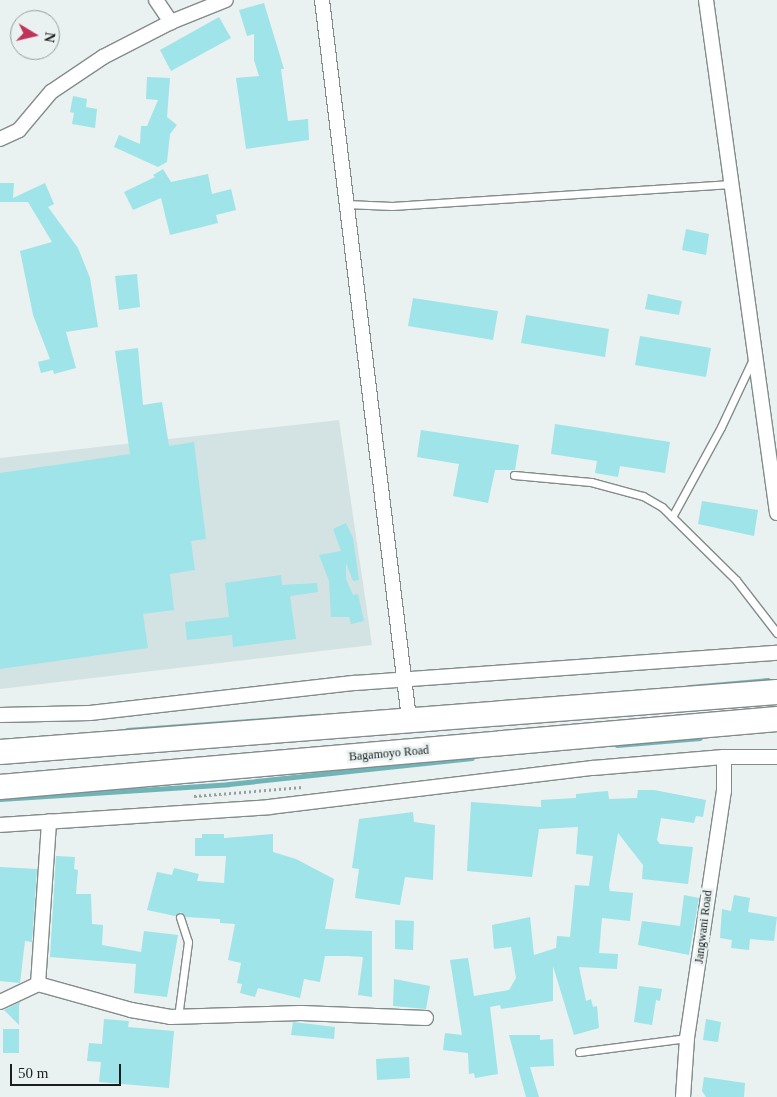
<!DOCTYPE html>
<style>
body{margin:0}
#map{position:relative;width:777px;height:1097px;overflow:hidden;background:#e9f1f1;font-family:Georgia,serif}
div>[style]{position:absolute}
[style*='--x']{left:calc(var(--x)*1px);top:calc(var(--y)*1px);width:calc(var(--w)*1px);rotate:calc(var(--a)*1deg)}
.built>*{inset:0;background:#d3e3e4}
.stream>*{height:4.5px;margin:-2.25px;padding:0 2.25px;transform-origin:2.25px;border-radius:2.25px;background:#70b4b8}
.building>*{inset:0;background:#9ee4e8}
.path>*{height:2.5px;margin-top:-1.25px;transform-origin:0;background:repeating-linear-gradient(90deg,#999f9f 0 2.5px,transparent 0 5px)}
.roads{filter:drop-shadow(1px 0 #848b8b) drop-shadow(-1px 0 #848b8b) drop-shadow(0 1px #848b8b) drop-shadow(0 -1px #848b8b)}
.service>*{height:7px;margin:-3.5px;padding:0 3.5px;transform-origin:3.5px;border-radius:3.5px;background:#fff}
.minor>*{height:14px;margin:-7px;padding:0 7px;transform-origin:7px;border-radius:7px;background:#fff}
.trunk>*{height:24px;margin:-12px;padding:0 12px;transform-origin:12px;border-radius:12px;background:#fff}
span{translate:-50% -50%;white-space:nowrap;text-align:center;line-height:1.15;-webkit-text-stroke:5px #e9f1f1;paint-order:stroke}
.street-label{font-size:12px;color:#1b1e1e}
.north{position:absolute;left:10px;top:10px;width:50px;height:50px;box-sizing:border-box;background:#e9f1f1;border:1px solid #979d9d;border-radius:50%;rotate:99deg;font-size:14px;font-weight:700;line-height:20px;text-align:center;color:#1b1e1e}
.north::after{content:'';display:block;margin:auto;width:18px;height:22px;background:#c23359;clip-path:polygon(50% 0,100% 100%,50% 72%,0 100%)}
.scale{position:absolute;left:10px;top:1064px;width:111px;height:22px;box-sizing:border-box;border:2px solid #1b1e1e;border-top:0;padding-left:6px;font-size:15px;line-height:18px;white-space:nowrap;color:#1b1e1e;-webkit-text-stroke:4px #e9f1f1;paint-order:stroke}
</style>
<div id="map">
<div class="built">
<div style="clip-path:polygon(339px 420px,372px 645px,0 689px,0 458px)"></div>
</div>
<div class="stream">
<div style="--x:690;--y:687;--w:78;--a:-5.1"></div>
<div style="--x:127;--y:730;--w:193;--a:-4.2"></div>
<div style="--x:617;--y:745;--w:83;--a:-4.8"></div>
<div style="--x:0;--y:799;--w:229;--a:-3.7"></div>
<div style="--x:229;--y:784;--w:244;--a:-6.1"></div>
</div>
<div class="building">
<div style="clip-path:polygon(264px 3px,284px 69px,281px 69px,288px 121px,308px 119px,309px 140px,246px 149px,236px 78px,259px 76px,254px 60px,254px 34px,247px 36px,239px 10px)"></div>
<div style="clip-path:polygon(219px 17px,231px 38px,171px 71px,160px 50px)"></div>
<div style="clip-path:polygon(147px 77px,170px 78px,167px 117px,177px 125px,170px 134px,167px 162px,158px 167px,114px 147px,119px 135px,140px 144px,141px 126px,147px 126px,158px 100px,146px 99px)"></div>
<div style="clip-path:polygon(73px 96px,87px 99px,86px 107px,97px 109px,95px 128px,72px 124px,74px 113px,70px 112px)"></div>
<div style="clip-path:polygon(163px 169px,171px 182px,208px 174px,212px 194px,231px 189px,236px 210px,216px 215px,218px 223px,170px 235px,161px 198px,133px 210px,124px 192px,155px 177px,153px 175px)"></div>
<div style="clip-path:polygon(0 183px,14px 183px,13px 198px,45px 183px,54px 204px,48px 207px,78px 248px,90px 278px,98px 327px,66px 332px,76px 368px,54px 374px,53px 370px,41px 373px,38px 362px,50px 359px,33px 315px,20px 251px,52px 242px,28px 202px,0 202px)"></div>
<div style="clip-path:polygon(686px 229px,709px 234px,706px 255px,682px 250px)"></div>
<div style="clip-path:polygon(137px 274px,140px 307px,119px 310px,115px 276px)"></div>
<div style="clip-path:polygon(648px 294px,682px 301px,679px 315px,645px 309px)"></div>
<div style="clip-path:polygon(413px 298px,498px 311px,493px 340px,408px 326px)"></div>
<div style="clip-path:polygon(526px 315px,609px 329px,605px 357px,521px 343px)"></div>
<div style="clip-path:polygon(640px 336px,711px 348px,706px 377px,635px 365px)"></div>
<div style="clip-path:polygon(138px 348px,143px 405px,162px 402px,169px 446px,194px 442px,206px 539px,191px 541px,195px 570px,170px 574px,174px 610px,143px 614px,148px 648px,0 669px,0 473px,130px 454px,115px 351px)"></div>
<div style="clip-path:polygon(555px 424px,670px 442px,665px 473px,620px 466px,618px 477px,595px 473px,597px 461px,551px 454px)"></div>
<div style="clip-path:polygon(421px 430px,519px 445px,515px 470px,495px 470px,488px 503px,453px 496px,459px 464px,417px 457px)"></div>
<div style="clip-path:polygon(702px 501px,758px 510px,754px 536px,698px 524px)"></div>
<div style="clip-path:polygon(346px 523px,353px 538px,359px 580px,353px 581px,346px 563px,346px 579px,353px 595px,358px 594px,364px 621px,351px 624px,349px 617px,331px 617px,329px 581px,319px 555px,341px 551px,333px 529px)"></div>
<div style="clip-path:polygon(281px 575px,282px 585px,317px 583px,318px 592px,290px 596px,296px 639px,233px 647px,232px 635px,187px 640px,185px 622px,229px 617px,225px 583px)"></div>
<div style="clip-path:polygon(638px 790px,654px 790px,706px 800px,703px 817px,696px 816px,694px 823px,661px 818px,657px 840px,660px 844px,693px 847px,688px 884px,642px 879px,643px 865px,618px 833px,609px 886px,610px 891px,633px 893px,630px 921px,602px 918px,599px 953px,618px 954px,617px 969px,579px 967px,586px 1001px,591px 999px,593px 1007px,597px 1006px,599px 1028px,574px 1035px,553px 966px,553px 1001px,501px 1009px,500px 1005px,490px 1007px,498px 1074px,475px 1078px,474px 1073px,469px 1074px,468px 1053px,443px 1050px,445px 1033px,462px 1035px,450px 960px,468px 958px,474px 996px,509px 990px,516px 978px,511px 947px,494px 949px,492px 925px,530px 917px,534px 955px,556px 948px,557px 936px,570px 937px,575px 885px,589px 886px,593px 856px,576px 854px,578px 827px,539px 829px,532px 877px,467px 871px,471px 802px,541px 807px,541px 800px,576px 798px,576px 794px,596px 792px,608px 791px,609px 799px,637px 798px)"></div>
<div style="clip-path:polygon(413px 812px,414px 822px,435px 825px,433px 880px,405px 877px,400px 905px,355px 898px,359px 869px,352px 868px,359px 819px)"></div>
<div style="clip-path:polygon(202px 834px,224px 834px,224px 838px,273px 834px,273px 852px,296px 859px,334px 879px,325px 929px,372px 931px,372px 997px,358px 995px,363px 957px,348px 956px,325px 956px,320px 982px,304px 979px,300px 998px,258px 988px,255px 997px,240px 993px,242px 984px,237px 983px,241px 963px,228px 960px,235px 924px,220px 923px,220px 919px,186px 917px,181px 912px,175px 916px,147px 910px,157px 872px,172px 875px,174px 868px,199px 874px,197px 881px,224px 883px,226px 856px,195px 856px,195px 838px,202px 838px)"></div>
<div style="clip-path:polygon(56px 856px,75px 857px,74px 869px,78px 870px,76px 894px,91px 894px,92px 924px,103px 925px,102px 945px,141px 952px,144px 931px,178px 935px,167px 997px,134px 993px,136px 964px,50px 957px)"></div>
<div style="clip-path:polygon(0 867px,37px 869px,32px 942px,25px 941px,20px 983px,0 981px)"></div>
<div style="clip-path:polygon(684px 895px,699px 898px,689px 955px,638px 945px,642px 921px,680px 926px)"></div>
<div style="clip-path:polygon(734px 895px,750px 898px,748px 912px,777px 917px,774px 941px,750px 939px,749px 950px,731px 948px,732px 940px,720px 938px,722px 909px,731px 911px)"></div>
<div style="clip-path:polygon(395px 920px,414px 921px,413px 950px,395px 949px)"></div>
<div style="clip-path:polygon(394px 979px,430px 986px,426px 1009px,393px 1006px)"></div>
<div style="clip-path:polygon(639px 986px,662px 989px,660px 1001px,656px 1000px,652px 1025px,634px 1022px)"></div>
<div style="clip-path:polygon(20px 1002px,19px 1006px,19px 1025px,4px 1010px)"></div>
<div style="clip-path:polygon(104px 1019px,129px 1021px,128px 1027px,174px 1031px,169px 1088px,99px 1082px,101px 1062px,87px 1061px,89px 1043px,102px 1044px)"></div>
<div style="clip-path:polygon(706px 1019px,721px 1022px,718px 1042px,703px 1040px)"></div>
<div style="clip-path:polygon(293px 1022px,335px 1027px,334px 1039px,291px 1035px)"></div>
<div style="clip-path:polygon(3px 1029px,19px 1029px,19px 1053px,3px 1053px)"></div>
<div style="clip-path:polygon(509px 1035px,540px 1035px,540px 1040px,553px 1039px,554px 1066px,530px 1067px,539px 1097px,526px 1097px)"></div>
<div style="clip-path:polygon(409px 1057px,410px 1078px,377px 1080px,376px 1059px)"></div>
<div style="clip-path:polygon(704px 1077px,745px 1083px,744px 1097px,706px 1097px,702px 1091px)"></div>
</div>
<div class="path">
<div style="--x:194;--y:796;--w:109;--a:-4.7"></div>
</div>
<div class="roads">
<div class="service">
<div style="--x:346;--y:204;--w:46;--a:2.5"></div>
<div style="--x:392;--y:206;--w:340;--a:-3.7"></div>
<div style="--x:514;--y:475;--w:77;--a:5.2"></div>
<div style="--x:591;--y:482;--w:54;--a:15.1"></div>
<div style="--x:643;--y:496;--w:22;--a:30"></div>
<div style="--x:662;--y:507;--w:104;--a:44.6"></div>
<div style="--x:736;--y:580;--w:67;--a:52.3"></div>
<div style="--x:672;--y:517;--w:102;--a:-61.4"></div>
<div style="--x:721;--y:427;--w:77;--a:-64.8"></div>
<div style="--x:178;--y:1017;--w:76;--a:-82.4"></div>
<div style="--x:188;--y:942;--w:26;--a:-108"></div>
<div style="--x:579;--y:1052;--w:109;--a:-7.4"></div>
</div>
<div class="minor">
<div style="--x:156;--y:0;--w:27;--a:56"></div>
<div style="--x:322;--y:0;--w:724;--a:83.1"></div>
<div style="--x:706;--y:0;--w:518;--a:82.12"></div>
<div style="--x:0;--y:139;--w:21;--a:-25"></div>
<div style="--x:19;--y:130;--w:50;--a:-49.9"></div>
<div style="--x:51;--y:92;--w:63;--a:-33.9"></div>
<div style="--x:103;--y:57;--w:76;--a:-27.2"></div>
<div style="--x:171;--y:22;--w:59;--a:-21.8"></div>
<div style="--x:0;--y:715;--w:90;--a:-1.3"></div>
<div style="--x:90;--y:713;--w:267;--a:-6.5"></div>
<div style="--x:355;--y:683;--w:423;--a:-4.1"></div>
<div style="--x:0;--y:825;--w:270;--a:-3.8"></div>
<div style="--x:269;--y:807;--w:326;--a:-6.9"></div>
<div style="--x:593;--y:768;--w:131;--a:-4.8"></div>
<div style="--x:724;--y:757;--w:53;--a:0"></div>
<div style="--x:38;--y:984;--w:97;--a:15.6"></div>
<div style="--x:131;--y:1010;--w:40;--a:10"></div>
<div style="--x:170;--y:1017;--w:131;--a:-1.7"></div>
<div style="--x:301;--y:1013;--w:125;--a:2.3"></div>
<div style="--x:0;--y:1002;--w:42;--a:-25.3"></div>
<div style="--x:38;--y:984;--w:163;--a:-86.1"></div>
<div style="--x:683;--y:1097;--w:59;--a:-86.1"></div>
<div style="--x:687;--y:1038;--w:250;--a:-81.5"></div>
<div style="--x:724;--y:791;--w:34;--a:-90"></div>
</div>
<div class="trunk">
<div style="--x:0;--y:752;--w:779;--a:-4.42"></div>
<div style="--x:0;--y:787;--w:780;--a:-5"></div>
</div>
</div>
<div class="street-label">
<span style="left:389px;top:754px;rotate:-5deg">Bagamoyo Road</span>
<span style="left:704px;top:927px;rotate:-83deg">Jangwani Road</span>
</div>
<div class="north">N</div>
<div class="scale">50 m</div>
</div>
